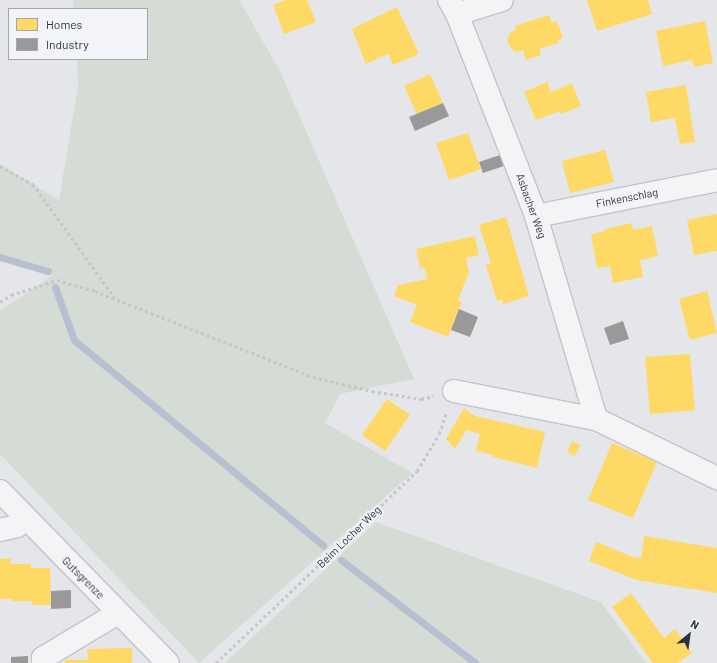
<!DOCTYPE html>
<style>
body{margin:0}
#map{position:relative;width:717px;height:663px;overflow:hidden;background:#e5e6e9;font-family:Barlow,sans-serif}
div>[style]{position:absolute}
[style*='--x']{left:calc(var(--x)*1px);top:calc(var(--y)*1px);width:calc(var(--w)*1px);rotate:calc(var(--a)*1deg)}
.green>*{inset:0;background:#d5dcd6}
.homes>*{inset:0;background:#ffd966}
.industry>*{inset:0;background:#999}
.stream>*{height:7px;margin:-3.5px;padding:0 3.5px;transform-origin:3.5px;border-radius:3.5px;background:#b7c0d0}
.path>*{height:2.5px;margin-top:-1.25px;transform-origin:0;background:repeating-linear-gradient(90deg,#c5c7c9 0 3px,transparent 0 6px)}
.roads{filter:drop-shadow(1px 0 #c3c4c7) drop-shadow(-1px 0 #c3c4c7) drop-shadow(0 1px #c3c4c7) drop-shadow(0 -1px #c3c4c7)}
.minor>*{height:22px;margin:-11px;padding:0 11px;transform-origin:11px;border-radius:11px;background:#f4f4f6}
span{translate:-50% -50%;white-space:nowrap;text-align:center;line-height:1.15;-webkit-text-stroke:4px #f3f4f7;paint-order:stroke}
.street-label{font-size:11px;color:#2d3240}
.legend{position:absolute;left:8px;top:8px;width:140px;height:52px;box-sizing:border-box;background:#f3f4f7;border:1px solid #a4a6ae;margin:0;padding:5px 7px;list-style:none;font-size:12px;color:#2d3240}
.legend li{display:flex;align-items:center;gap:8px;height:20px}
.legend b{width:20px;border:1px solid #a4a6ae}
.north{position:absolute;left:669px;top:615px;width:40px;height:40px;-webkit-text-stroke:3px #f3f4f7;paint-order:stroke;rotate:29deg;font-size:11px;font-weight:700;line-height:16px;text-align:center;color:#2d3240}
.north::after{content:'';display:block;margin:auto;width:14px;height:18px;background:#2d3240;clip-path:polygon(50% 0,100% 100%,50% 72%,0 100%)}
</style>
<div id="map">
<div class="green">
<div style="clip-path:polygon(73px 0,239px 0,279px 69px,414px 379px,340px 394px,325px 423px,412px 473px,199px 663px,0 454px,0 311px,53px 275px,0 260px,0 164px,59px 200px,78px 85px,77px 59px,147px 59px,147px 9px,74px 9px)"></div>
<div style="clip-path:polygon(376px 522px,601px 602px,646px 663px,225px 663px)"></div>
</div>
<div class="homes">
<div style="clip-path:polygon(286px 0,307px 0,316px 22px,284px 34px,273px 5px)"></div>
<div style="clip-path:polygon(587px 0,648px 0,652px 14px,597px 31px)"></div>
<div style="clip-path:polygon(397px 7px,419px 54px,393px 65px,388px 54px,366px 64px,352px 29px)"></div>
<div style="clip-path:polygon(549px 15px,552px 23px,557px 21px,563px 38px,558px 40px,558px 43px,539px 49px,541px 55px,526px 60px,523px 50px,517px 52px,511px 49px,507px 39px,510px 33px,516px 30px,515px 26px)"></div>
<div style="clip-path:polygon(705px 21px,713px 63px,694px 67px,692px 60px,663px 66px,656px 31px)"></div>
<div style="clip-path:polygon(430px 74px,443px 103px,417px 114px,404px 86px)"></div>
<div style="clip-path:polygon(547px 82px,551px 92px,572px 83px,581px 106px,561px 114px,560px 111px,536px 120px,524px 92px)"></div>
<div style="clip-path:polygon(686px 85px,695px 142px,680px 144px,675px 118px,651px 122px,646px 92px)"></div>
<div style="clip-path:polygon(468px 133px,481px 169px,449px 180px,436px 143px)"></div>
<div style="clip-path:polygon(605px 150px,614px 182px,570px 193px,562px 161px)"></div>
<div style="clip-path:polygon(717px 214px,717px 251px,694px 255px,687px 220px)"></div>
<div style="clip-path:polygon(506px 217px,529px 296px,503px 304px,502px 300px,497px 301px,486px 265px,491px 263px,479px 225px)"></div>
<div style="clip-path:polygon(632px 223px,633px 230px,652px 226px,658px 256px,640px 260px,643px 277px,613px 283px,610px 266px,597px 268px,591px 234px,605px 231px,605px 229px)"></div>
<div style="clip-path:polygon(475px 236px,479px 255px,466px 258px,469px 272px,458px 300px,462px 302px,448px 337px,410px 322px,417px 305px,394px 296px,398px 285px,427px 279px,424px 267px,420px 268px,416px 249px)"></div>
<div style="clip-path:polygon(707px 291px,717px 333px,690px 340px,679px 299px)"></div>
<div style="clip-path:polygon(690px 354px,695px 410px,650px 414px,645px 357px)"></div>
<div style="clip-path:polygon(387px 399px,410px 415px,385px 451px,362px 435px)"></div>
<div style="clip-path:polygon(464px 408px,475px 416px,545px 432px,537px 468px,493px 457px,493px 455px,476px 451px,480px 434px,466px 430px,455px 449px,446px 439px)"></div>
<div style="clip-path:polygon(572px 441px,580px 445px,575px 456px,567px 452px)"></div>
<div style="clip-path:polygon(612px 443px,657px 462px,633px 518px,588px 500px)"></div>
<div style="clip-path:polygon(644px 536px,717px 548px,717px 593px,637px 580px,589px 561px,596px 542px,633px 557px,641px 558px)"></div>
<div style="clip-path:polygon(11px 558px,11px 564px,31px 564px,31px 568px,50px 568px,51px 605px,32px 605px,32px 601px,12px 601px,12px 599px,0 599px,0 559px)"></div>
<div style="clip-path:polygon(631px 593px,664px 638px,675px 629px,692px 653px,678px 663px,653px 663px,612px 607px)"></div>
<div style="clip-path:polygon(132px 648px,132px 663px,65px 663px,65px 660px,88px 660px,87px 649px)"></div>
</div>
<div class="industry">
<div style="clip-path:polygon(443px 103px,449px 116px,415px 131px,409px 117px)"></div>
<div style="clip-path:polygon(500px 155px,504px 166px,483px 173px,479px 162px)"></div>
<div style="clip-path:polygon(459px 309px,478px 317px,470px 337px,451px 330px)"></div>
<div style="clip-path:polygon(623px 321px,629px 339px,610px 345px,604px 328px)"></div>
<div style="clip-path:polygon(71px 590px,71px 608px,51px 609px,51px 591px)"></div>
<div style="clip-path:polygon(28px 656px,28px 663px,11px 663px,11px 657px)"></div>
</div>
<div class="stream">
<div style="--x:0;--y:257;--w:50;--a:16.3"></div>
<div style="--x:55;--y:287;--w:56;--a:70.3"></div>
<div style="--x:74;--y:340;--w:323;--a:39.5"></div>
<div style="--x:341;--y:560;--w:169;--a:37.5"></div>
</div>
<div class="path">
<div style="--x:0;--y:166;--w:38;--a:29"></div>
<div style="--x:33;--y:184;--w:140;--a:54.3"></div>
<div style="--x:0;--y:302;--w:13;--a:-32"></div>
<div style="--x:11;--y:295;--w:48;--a:-18.1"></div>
<div style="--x:57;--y:280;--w:40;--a:16"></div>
<div style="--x:95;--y:291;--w:234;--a:21.5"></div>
<div style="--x:313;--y:377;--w:61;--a:13.3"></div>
<div style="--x:372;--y:391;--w:50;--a:9.3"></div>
<div style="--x:421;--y:399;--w:13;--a:-13"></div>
<div style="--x:216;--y:663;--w:278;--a:-43.7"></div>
<div style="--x:417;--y:471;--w:43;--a:-59.3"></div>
<div style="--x:439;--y:434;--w:24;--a:-71"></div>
</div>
<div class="roads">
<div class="minor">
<div style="--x:449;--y:0;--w:16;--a:60"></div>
<div style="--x:457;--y:14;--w:217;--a:68.6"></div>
<div style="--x:536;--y:216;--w:212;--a:73.5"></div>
<div style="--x:457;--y:14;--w:47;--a:-17.3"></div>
<div style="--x:536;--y:216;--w:185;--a:-11.2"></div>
<div style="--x:454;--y:391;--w:145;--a:11.2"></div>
<div style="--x:596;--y:419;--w:135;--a:26"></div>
<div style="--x:0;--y:491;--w:240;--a:45.7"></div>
<div style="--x:0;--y:530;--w:17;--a:-13"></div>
<div style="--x:17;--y:526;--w:11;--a:-45"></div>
<div style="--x:43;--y:663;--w:5;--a:-90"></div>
<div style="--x:43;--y:658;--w:87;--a:-31"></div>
</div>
</div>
<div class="street-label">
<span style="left:627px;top:198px;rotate:-11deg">Finkenschlag</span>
<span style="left:531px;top:206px;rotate:70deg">Asbacher Weg</span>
<span style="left:349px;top:537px;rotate:-44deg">Beim Locher Weg</span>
<span style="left:83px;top:578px;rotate:45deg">Gutsgrenze</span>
</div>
<ul class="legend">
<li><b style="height:11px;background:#ffd966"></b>Homes</li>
<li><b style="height:11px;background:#999"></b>Industry</li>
</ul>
<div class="north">N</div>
</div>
